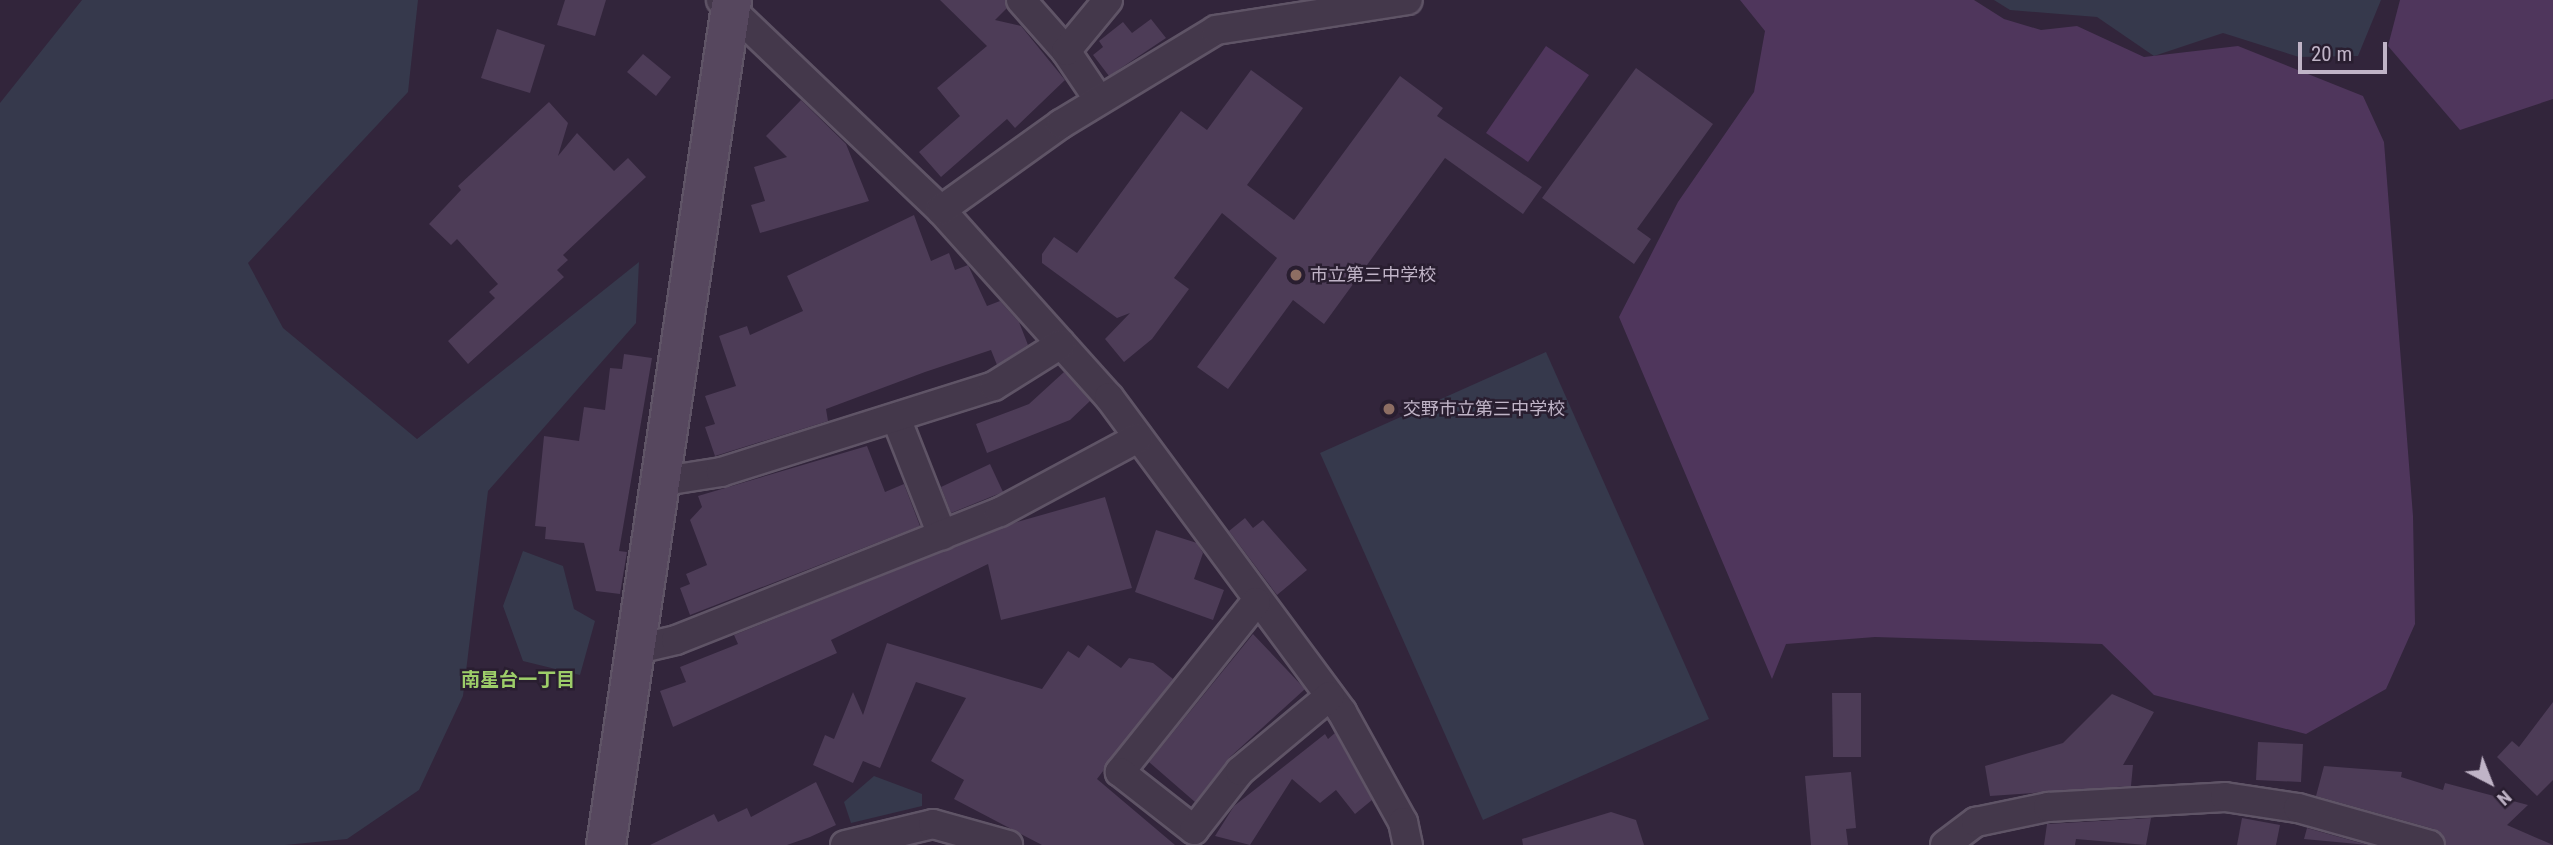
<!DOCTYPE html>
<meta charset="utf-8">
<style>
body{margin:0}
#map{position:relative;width:2553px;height:845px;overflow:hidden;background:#32253b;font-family:"Roboto Condensed","Noto Sans JP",sans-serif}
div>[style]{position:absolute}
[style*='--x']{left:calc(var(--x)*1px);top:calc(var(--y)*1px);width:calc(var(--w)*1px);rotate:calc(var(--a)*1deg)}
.green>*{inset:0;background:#36394c}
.water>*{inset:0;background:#4f365c}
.building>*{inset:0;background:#4d3c57}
.roads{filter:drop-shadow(2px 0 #5f5466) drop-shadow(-2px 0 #5f5466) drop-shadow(0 2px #5f5466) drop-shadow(0 -2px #5f5466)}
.street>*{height:28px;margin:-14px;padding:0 14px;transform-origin:14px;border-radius:14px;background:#44384b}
.secondary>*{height:38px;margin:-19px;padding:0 19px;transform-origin:19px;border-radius:19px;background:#56475e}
.dots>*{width:19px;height:19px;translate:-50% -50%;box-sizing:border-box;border:4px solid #291e30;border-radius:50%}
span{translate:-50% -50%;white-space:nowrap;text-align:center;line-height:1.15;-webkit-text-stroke:5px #291e30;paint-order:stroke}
.poi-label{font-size:18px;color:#c0b4c7}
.left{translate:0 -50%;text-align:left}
.neighbourhood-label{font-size:19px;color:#9dcd69;font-weight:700}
.north{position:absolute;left:2455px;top:747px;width:70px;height:70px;-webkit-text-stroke:5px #291e30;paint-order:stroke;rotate:138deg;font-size:19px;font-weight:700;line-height:28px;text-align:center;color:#c0b4c7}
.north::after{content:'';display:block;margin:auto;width:24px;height:32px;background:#c0b4c7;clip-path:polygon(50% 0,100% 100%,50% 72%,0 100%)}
.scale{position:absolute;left:2298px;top:42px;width:89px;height:32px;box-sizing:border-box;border:4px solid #c0b4c7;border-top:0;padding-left:9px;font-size:21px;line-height:24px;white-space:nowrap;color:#c0b4c7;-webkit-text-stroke:5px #291e30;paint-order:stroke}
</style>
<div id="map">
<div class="green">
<div style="clip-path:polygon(82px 0,418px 0,408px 92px,248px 263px,283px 328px,417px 439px,639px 262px,636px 323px,488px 491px,463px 696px,419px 790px,347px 839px,285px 845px,0 845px,0 103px)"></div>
<div style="clip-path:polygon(1994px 0,2381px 0,2358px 56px,2299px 57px,2223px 33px,2154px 56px,2097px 17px,2010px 10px)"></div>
<div style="clip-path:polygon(1546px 352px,1709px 719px,1483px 820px,1320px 453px)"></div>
<div style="clip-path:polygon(523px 551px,563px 566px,574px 609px,595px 621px,580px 675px,523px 661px,503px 606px)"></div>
<div style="clip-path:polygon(874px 776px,922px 794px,922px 806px,851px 823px,844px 802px)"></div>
</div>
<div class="water">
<div style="clip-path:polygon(1740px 0,1974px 0,2004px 19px,2041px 30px,2077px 26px,2144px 57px,2238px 46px,2363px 96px,2384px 142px,2413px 516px,2415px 624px,2386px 689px,2306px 734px,2154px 695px,2102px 644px,1875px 637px,1786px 644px,1772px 679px,1619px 317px,1678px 202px,1754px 92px,1765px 31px)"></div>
<div style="clip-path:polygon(2400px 0,2553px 0,2553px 99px,2460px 130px,2388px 46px)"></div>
<div style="clip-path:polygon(1546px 46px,1589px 75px,1528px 162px,1486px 133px)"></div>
</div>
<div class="building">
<div style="clip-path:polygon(565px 0,606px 0,595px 36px,557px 25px)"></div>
<div style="clip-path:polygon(940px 0,1005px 0,1007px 8px,995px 20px,1021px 26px,1065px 80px,1015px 128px,1007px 119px,941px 177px,919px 152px,960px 116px,937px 88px,987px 46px)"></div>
<div style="clip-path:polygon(1151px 19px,1166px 38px,1109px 76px,1093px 55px,1103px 47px,1099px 41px,1123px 22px,1132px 33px)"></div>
<div style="clip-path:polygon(497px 29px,545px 45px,530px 93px,481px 78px)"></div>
<div style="clip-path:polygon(643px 54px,671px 77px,656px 96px,627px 72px)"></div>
<div style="clip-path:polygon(1636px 68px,1713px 124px,1637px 229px,1651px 239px,1634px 264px,1542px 198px)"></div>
<div style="clip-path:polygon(1251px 70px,1303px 108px,1247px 185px,1294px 220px,1400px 76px,1443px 108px,1437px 116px,1542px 187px,1523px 214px,1445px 158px,1324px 324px,1293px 300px,1228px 389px,1197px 367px,1277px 258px,1222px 213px,1174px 278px,1189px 289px,1152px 339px,1124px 362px,1105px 339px,1130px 313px,1117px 318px,1042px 263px,1042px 254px,1054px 237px,1077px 253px,1181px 111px,1207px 130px)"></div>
<div style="clip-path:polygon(801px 100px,846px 144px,869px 201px,760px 233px,751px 205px,765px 201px,754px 167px,787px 157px,766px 136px)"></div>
<div style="clip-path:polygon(549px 102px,568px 123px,558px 156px,577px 133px,614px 171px,628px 158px,646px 177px,563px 255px,568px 260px,557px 270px,564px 277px,468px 364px,448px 341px,495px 298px,489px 292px,498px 284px,457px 239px,451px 245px,429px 224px,461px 190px,458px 186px)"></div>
<div style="clip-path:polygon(914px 215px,931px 261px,949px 253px,955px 270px,968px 265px,987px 306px,1000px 301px,1019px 322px,1028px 345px,997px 365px,991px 350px,925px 372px,826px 409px,828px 421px,715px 456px,705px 427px,715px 424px,705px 396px,736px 386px,719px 336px,747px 326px,750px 335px,803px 311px,787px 276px)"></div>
<div style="clip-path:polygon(624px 354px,652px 358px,619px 551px,627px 552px,620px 594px,596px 591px,584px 543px,545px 539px,546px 527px,535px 526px,544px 436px,579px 441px,584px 407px,605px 410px,610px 368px,622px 369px)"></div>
<div style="clip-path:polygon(1064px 372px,1090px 401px,1070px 420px,987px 453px,976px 424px,1029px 404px)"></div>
<div style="clip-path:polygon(867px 446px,885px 492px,904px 484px,920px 526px,690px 615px,680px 588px,690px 584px,686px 574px,707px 565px,690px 520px,702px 507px,698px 496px)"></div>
<div style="clip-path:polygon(990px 464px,1003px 492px,951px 513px,941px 487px)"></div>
<div style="clip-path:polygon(1105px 497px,1132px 588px,1001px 620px,988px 564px,831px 640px,837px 653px,673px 727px,660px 691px,686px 682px,680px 667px,738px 644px,734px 635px,1017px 522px)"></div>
<div style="clip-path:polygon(1245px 518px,1253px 528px,1263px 520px,1307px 570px,1277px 595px,1229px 531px)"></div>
<div style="clip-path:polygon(1156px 530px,1197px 543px,1203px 553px,1194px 579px,1224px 590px,1213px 620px,1135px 592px)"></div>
<div style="clip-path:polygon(1253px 634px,1305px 689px,1229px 758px,1195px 802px,1149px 762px)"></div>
<div style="clip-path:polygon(887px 643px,1042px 689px,1068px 651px,1079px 658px,1088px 645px,1121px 668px,1129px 658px,1153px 663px,1173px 679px,1097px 779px,1175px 845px,1042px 845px,954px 799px,964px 780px,931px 761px,966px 698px,916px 682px,880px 768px,863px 761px,853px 783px,813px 765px,825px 735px,834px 739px,853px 692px,863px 715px)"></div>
<div style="clip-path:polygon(1832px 693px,1861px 693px,1861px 757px,1833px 757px)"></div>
<div style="clip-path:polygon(2112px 694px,2154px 712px,2123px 765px,2133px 765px,2131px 786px,1990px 796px,1985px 766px,2063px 743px)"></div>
<div style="clip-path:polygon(2553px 702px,2553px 780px,2537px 796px,2497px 757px,2512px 741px,2519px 747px)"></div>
<div style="clip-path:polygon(1335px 733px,1372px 800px,1355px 814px,1336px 790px,1320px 803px,1292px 779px,1250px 845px,1215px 836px,1234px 806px,1325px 734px,1328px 739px)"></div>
<div style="clip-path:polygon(2258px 742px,2303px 744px,2301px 782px,2256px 780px)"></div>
<div style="clip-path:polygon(2324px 766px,2402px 772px,2401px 777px,2443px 790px,2445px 783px,2528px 805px,2507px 825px,2553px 845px,2446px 845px,2434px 829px,2316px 796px)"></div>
<div style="clip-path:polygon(1851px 772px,1856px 828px,1846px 829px,1848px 845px,1811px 845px,1805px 776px)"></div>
<div style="clip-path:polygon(816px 782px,836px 825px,810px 837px,787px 845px,650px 845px,714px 814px,718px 822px,747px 808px,751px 817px)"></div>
<div style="clip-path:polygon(1611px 812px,1636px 820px,1644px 845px,1523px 845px,1522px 839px)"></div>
<div style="clip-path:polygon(2151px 818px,2146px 845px,2076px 839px,2075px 845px,2044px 845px,2047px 824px)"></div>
<div style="clip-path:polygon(2242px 818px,2280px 825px,2276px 845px,2237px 845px)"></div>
<div style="clip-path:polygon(2307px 828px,2368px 845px,2304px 839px)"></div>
</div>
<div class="roads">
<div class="street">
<div style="--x:721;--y:0;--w:304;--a:43.7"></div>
<div style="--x:941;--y:210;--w:251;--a:48.1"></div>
<div style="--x:1109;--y:397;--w:392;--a:53.5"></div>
<div style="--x:1342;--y:712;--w:126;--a:61"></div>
<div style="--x:1403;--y:822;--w:24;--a:78"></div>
<div style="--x:1021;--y:0;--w:68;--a:48.6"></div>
<div style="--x:1099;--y:100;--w:59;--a:-124"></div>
<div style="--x:1066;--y:51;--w:66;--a:-50.5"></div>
<div style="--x:941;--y:210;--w:148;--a:-35.6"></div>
<div style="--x:1061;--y:124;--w:181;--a:-31.2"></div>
<div style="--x:1216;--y:30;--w:194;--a:-8.9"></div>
<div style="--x:896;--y:418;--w:126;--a:68.5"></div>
<div style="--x:658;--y:482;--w:64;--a:-9"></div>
<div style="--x:721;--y:472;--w:286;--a:-17.5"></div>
<div style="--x:994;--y:386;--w:79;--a:-32.1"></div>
<div style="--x:1256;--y:602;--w:218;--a:128.7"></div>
<div style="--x:1120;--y:772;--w:94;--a:38.1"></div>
<div style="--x:1194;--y:830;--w:75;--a:-52.1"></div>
<div style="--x:1240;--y:771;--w:117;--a:-39.8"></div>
<div style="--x:633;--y:650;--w:44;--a:-13.1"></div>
<div style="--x:676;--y:640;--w:348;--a:-21.6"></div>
<div style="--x:1000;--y:512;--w:157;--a:-28.2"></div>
<div style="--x:845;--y:845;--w:90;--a:-13.4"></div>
<div style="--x:933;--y:824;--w:78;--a:15.6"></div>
<div style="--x:1945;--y:845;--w:39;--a:-37"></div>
<div style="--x:1976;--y:822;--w:74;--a:-11.8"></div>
<div style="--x:2048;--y:807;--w:177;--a:-3.2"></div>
<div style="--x:2225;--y:797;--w:74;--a:8.6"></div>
<div style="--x:2298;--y:808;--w:137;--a:15.7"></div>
</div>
<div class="secondary">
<div style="--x:606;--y:845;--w:854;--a:-81.52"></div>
</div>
</div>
<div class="dots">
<div style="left:1296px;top:275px;background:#8d6e63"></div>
<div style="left:1389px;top:409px;background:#8d6e63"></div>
</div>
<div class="poi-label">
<span class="left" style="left:1310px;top:275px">市立第三中学校</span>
<span class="left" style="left:1403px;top:409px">交野市立第三中学校</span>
</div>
<div class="neighbourhood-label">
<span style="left:518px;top:680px">南星台一丁目</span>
</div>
<div class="north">N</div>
<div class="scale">20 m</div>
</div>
